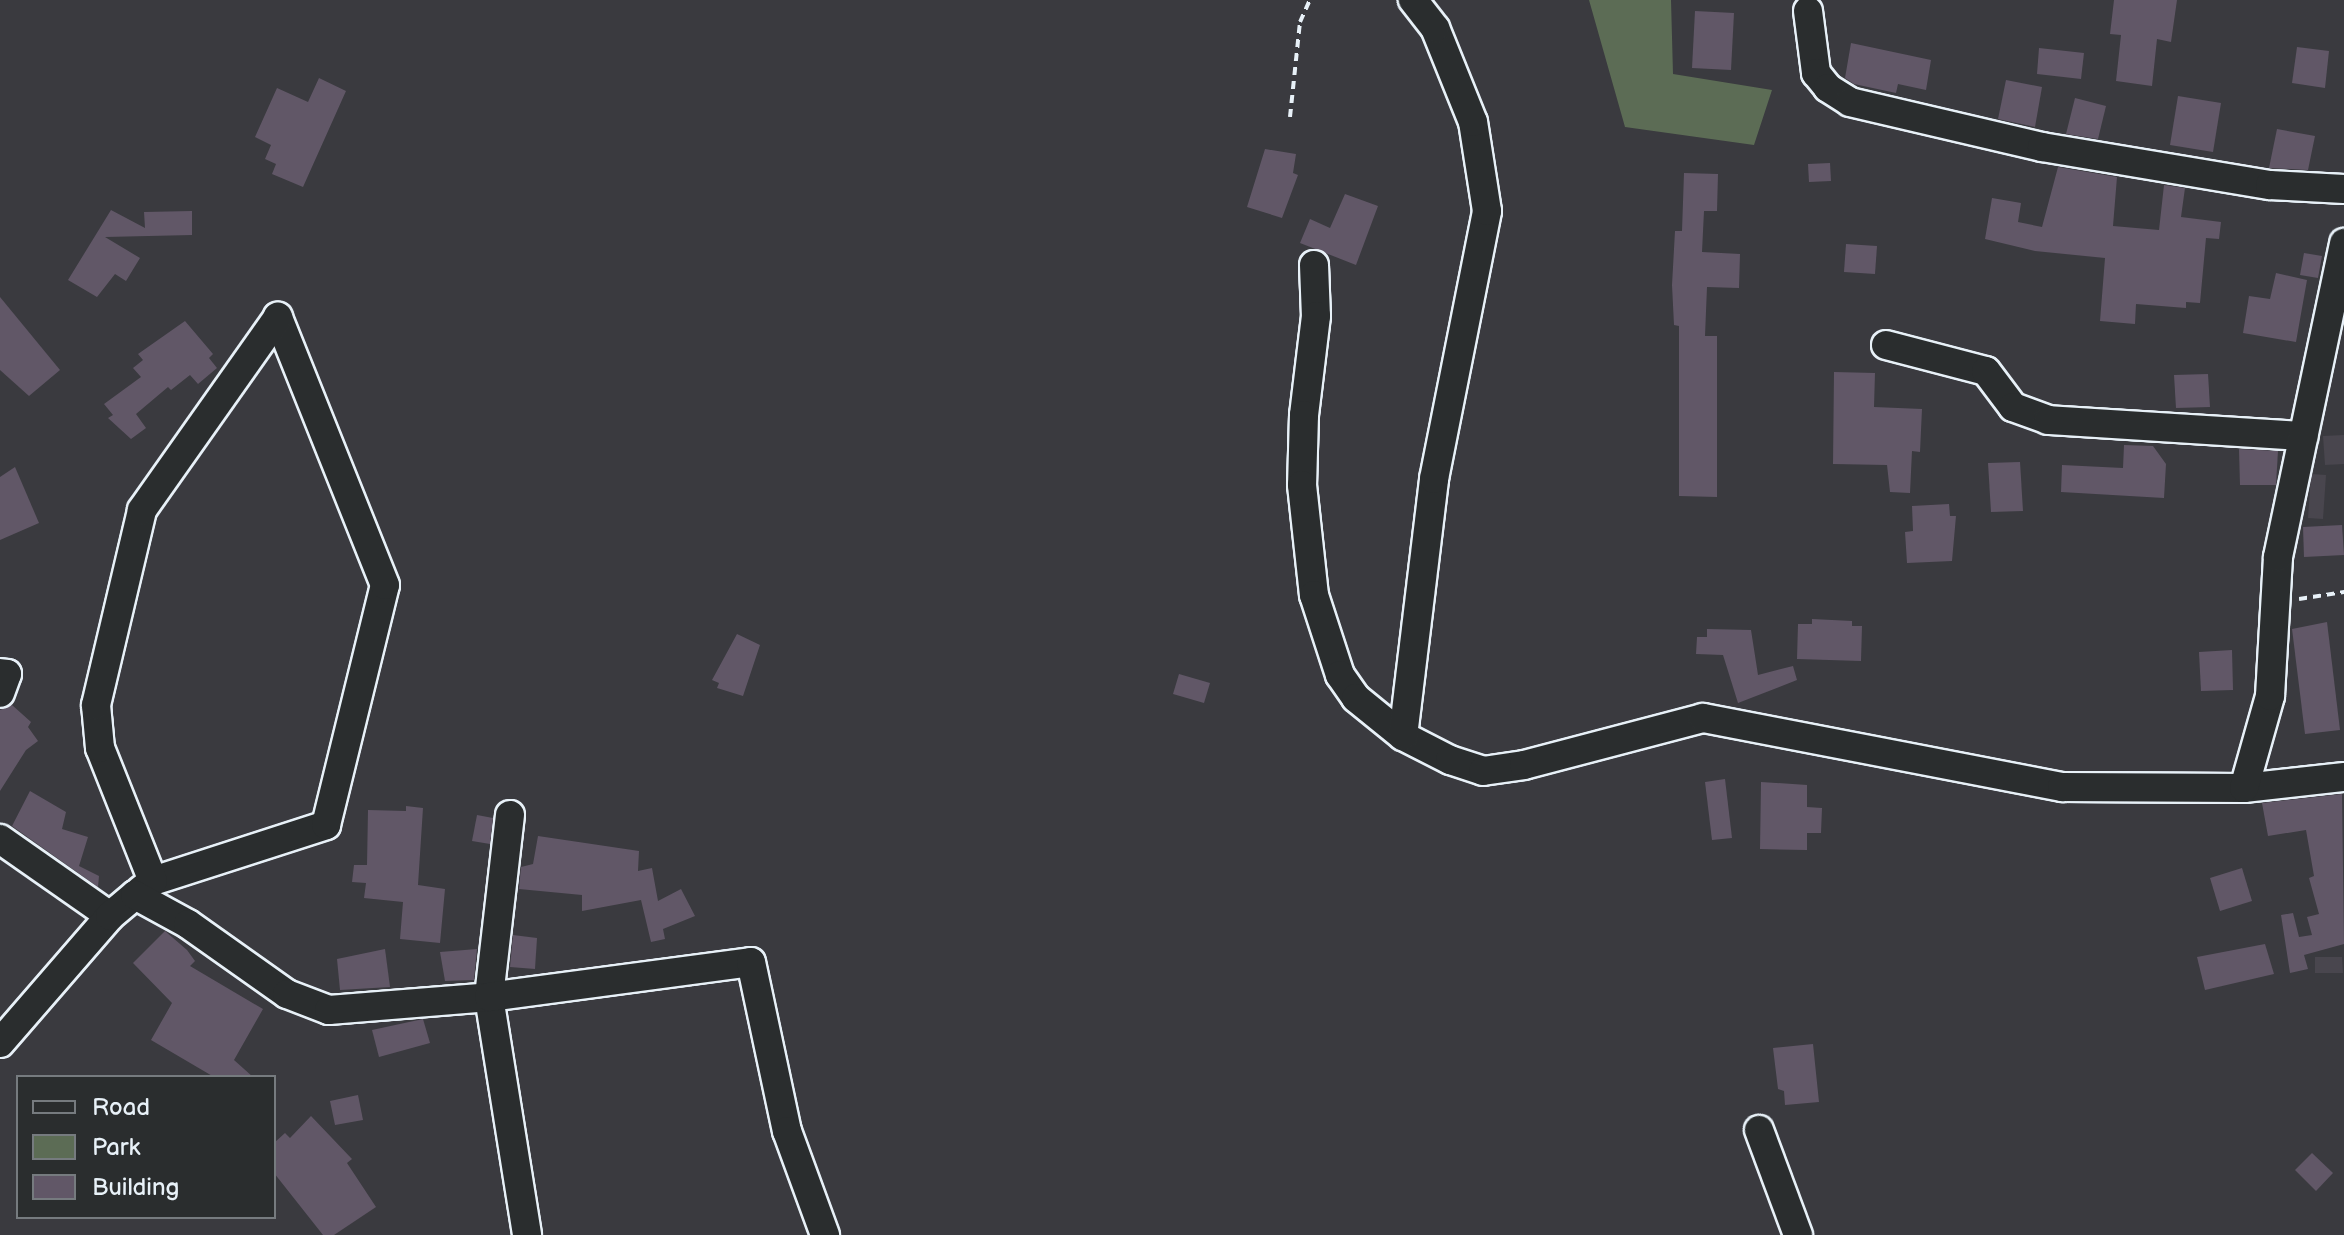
<!DOCTYPE html>
<style>
body{margin:0}
#map{position:relative;width:2344px;height:1235px;overflow:hidden;background:#3a3a3f;font-family:"Balsamiq Sans",sans-serif}
div>[style]{position:absolute}
[style*='--x']{left:calc(var(--x)*1px);top:calc(var(--y)*1px);width:calc(var(--w)*1px);rotate:calc(var(--a)*1deg)}
.built>*{inset:0;background:#49464e}
.green>*{inset:0;background:#5c6c55}
.building>*{inset:0;background:#615767}
.path>*{height:4px;margin-top:-2px;transform-origin:0;background:repeating-linear-gradient(90deg,#e8f1f8 0 8px,transparent 0 14px)}
.roads{filter:drop-shadow(2px 0 #e8f1f8) drop-shadow(-2px 0 #e8f1f8) drop-shadow(0 2px #e8f1f8) drop-shadow(0 -2px #e8f1f8)}
.minor>*{height:28px;margin:-14px;padding:0 14px;transform-origin:14px;border-radius:14px;background:#2a2d2e}
span{translate:-50% -50%;white-space:nowrap;text-align:center;line-height:1.15;-webkit-text-stroke:6px #2a2d2e;paint-order:stroke}
.legend{position:absolute;left:16px;top:1075px;width:260px;height:144px;box-sizing:border-box;background:#2a2d2e;border:2px solid #767b7f;margin:0;padding:10px 14px;list-style:none;font-size:24px;color:#e8f1f8}
.legend li{display:flex;align-items:center;gap:16px;height:40px}
.legend b{width:40px;border:2px solid #767b7f}
</style>
<div id="map">
<div class="built">
<div style="clip-path:polygon(2344px 435px,2344px 464px,2325px 465px,2323px 436px)"></div>
<div style="clip-path:polygon(2311px 474px,2326px 475px,2323px 519px,2308px 518px)"></div>
<div style="clip-path:polygon(2315px 957px,2342px 957px,2343px 973px,2315px 973px)"></div>
</div>
<div class="green">
<div style="clip-path:polygon(1589px 0,1671px 0,1673px 74px,1772px 90px,1754px 145px,1625px 127px)"></div>
</div>
<div class="building">
<div style="clip-path:polygon(2114px 0,2177px 0,2171px 42px,2157px 39px,2152px 86px,2116px 81px,2121px 35px,2110px 34px)"></div>
<div style="clip-path:polygon(1695px 11px,1734px 13px,1731px 70px,1692px 68px)"></div>
<div style="clip-path:polygon(1851px 43px,1931px 60px,1926px 90px,1898px 84px,1896px 93px,1854px 84px,1845px 78px)"></div>
<div style="clip-path:polygon(2297px 47px,2329px 51px,2325px 88px,2292px 83px)"></div>
<div style="clip-path:polygon(2039px 48px,2084px 53px,2081px 79px,2037px 74px)"></div>
<div style="clip-path:polygon(319px 78px,346px 91px,303px 187px,272px 174px,276px 164px,265px 159px,271px 145px,255px 137px,277px 88px,308px 102px)"></div>
<div style="clip-path:polygon(2006px 80px,2042px 87px,2035px 127px,1998px 119px)"></div>
<div style="clip-path:polygon(2178px 96px,2221px 103px,2213px 152px,2170px 145px)"></div>
<div style="clip-path:polygon(2075px 98px,2106px 106px,2098px 139px,2066px 134px)"></div>
<div style="clip-path:polygon(2277px 129px,2315px 136px,2308px 170px,2269px 168px)"></div>
<div style="clip-path:polygon(1265px 149px,1296px 154px,1293px 173px,1298px 175px,1282px 218px,1247px 207px)"></div>
<div style="clip-path:polygon(1830px 163px,1831px 181px,1809px 182px,1808px 164px)"></div>
<div style="clip-path:polygon(2058px 167px,2117px 177px,2113px 226px,2159px 230px,2164px 185px,2185px 188px,2181px 217px,2221px 222px,2219px 239px,2206px 238px,2200px 303px,2186px 302px,2186px 308px,2136px 304px,2135px 324px,2100px 321px,2105px 258px,2035px 251px,1985px 239px,1992px 198px,2021px 203px,2018px 222px,2042px 227px)"></div>
<div style="clip-path:polygon(1684px 173px,1718px 174px,1717px 211px,1704px 211px,1702px 252px,1740px 254px,1739px 288px,1707px 287px,1705px 336px,1717px 336px,1717px 497px,1679px 496px,1679px 326px,1674px 325px,1672px 285px,1675px 231px,1682px 231px)"></div>
<div style="clip-path:polygon(1345px 194px,1378px 206px,1356px 265px,1300px 243px,1310px 219px,1330px 228px)"></div>
<div style="clip-path:polygon(111px 210px,145px 228px,144px 212px,192px 211px,192px 235px,105px 237px,140px 258px,126px 281px,115px 274px,97px 297px,68px 280px)"></div>
<div style="clip-path:polygon(1846px 244px,1877px 246px,1875px 274px,1844px 272px)"></div>
<div style="clip-path:polygon(2304px 253px,2322px 256px,2318px 278px,2300px 275px)"></div>
<div style="clip-path:polygon(2276px 273px,2307px 280px,2296px 342px,2243px 333px,2249px 296px,2270px 299px)"></div>
<div style="clip-path:polygon(0 297px,60px 370px,29px 396px,0 370px)"></div>
<div style="clip-path:polygon(185px 321px,213px 354px,209px 358px,217px 368px,198px 384px,190px 375px,171px 390px,168px 387px,136px 414px,146px 428px,131px 439px,108px 418px,113px 415px,104px 404px,141px 377px,133px 368px,143px 360px,138px 354px)"></div>
<div style="clip-path:polygon(1834px 372px,1875px 373px,1874px 407px,1922px 409px,1920px 452px,1912px 451px,1910px 493px,1890px 492px,1887px 465px,1833px 464px)"></div>
<div style="clip-path:polygon(2208px 374px,2210px 407px,2176px 408px,2174px 375px)"></div>
<div style="clip-path:polygon(2124px 445px,2153px 446px,2166px 464px,2164px 498px,2061px 492px,2062px 465px,2123px 468px)"></div>
<div style="clip-path:polygon(2239px 449px,2278px 451px,2276px 485px,2240px 485px)"></div>
<div style="clip-path:polygon(2020px 462px,2023px 511px,1991px 512px,1988px 463px)"></div>
<div style="clip-path:polygon(15px 467px,39px 523px,0 540px,0 477px)"></div>
<div style="clip-path:polygon(1949px 504px,1950px 516px,1956px 516px,1952px 561px,1907px 563px,1905px 532px,1913px 531px,1912px 506px)"></div>
<div style="clip-path:polygon(2342px 525px,2344px 555px,2304px 557px,2303px 527px)"></div>
<div style="clip-path:polygon(1812px 619px,1852px 621px,1852px 626px,1862px 626px,1861px 661px,1797px 659px,1798px 624px,1812px 624px)"></div>
<div style="clip-path:polygon(2327px 622px,2340px 730px,2305px 734px,2292px 629px)"></div>
<div style="clip-path:polygon(1707px 629px,1751px 630px,1758px 675px,1793px 666px,1797px 680px,1738px 703px,1723px 655px,1696px 654px,1697px 637px,1707px 637px)"></div>
<div style="clip-path:polygon(737px 634px,760px 645px,743px 696px,717px 688px,719px 683px,712px 680px)"></div>
<div style="clip-path:polygon(2232px 650px,2233px 690px,2201px 691px,2199px 652px)"></div>
<div style="clip-path:polygon(1179px 674px,1210px 683px,1204px 703px,1173px 694px)"></div>
<div style="clip-path:polygon(12px 705px,31px 722px,28px 727px,38px 741px,26px 750px,0 791px,0 710px)"></div>
<div style="clip-path:polygon(1725px 779px,1732px 838px,1712px 840px,1705px 782px)"></div>
<div style="clip-path:polygon(1761px 782px,1807px 785px,1807px 807px,1822px 808px,1821px 833px,1807px 833px,1807px 850px,1760px 849px)"></div>
<div style="clip-path:polygon(30px 791px,66px 812px,62px 829px,88px 837px,79px 866px,99px 876px,98px 887px,12px 826px)"></div>
<div style="clip-path:polygon(2342px 794px,2344px 944px,2304px 955px,2308px 969px,2290px 973px,2281px 915px,2293px 913px,2299px 937px,2312px 935px,2307px 917px,2319px 914px,2309px 878px,2314px 876px,2306px 830px,2268px 836px,2262px 803px)"></div>
<div style="clip-path:polygon(406px 806px,423px 808px,418px 885px,445px 889px,440px 943px,400px 939px,403px 902px,364px 898px,366px 883px,352px 882px,354px 865px,367px 865px,368px 810px,406px 811px)"></div>
<div style="clip-path:polygon(477px 815px,493px 818px,490px 844px,472px 841px)"></div>
<div style="clip-path:polygon(538px 836px,639px 851px,638px 871px,652px 868px,658px 901px,681px 889px,695px 916px,663px 929px,665px 939px,651px 942px,641px 900px,582px 911px,582px 895px,519px 889px,521px 867px,533px 864px)"></div>
<div style="clip-path:polygon(2242px 868px,2252px 901px,2220px 911px,2210px 878px)"></div>
<div style="clip-path:polygon(165px 931px,187px 950px,195px 961px,190px 966px,263px 1009px,234px 1060px,253px 1077px,214px 1077px,151px 1040px,172px 1003px,133px 963px)"></div>
<div style="clip-path:polygon(513px 935px,537px 938px,535px 969px,510px 967px)"></div>
<div style="clip-path:polygon(2265px 944px,2274px 974px,2205px 990px,2197px 957px)"></div>
<div style="clip-path:polygon(385px 949px,390px 987px,340px 990px,337px 959px)"></div>
<div style="clip-path:polygon(477px 949px,474px 980px,445px 981px,440px 952px)"></div>
<div style="clip-path:polygon(423px 1019px,430px 1043px,379px 1057px,372px 1030px)"></div>
<div style="clip-path:polygon(1813px 1044px,1819px 1102px,1785px 1105px,1784px 1091px,1778px 1089px,1773px 1048px)"></div>
<div style="clip-path:polygon(358px 1095px,363px 1120px,335px 1125px,330px 1101px)"></div>
<div style="clip-path:polygon(311px 1116px,352px 1159px,347px 1163px,376px 1207px,334px 1235px,323px 1235px,274px 1173px,274px 1143px,285px 1133px,290px 1138px)"></div>
<div style="clip-path:polygon(2312px 1153px,2333px 1173px,2316px 1191px,2295px 1170px)"></div>
</div>
<div class="path">
<div style="--x:1290;--y:117;--w:96;--a:-84"></div>
<div style="--x:1300;--y:22;--w:24;--a:-66"></div>
<div style="--x:2299;--y:599;--w:46;--a:-8.8"></div>
</div>
<div class="roads">
<div class="minor">
<div style="--x:1808;--y:11;--w:63;--a:82.6"></div>
<div style="--x:1816;--y:73;--w:19;--a:51"></div>
<div style="--x:1828;--y:88;--w:26;--a:32"></div>
<div style="--x:1850;--y:102;--w:197;--a:13.2"></div>
<div style="--x:2042;--y:147;--w:231;--a:9.5"></div>
<div style="--x:2270;--y:185;--w:74;--a:3.1"></div>
<div style="--x:1314;--y:265;--w:51;--a:87.8"></div>
<div style="--x:1316;--y:316;--w:100;--a:96.9"></div>
<div style="--x:1304;--y:415;--w:70;--a:91.6"></div>
<div style="--x:1302;--y:485;--w:111;--a:83.8"></div>
<div style="--x:1314;--y:595;--w:84;--a:72"></div>
<div style="--x:1340;--y:675;--w:28;--a:55"></div>
<div style="--x:1356;--y:698;--w:60;--a:39"></div>
<div style="--x:1403;--y:736;--w:53;--a:27.1"></div>
<div style="--x:1450;--y:760;--w:35;--a:18"></div>
<div style="--x:1483;--y:771;--w:41;--a:-8.3"></div>
<div style="--x:1524;--y:765;--w:185;--a:-14.7"></div>
<div style="--x:1703;--y:718;--w:366;--a:10.9"></div>
<div style="--x:2062;--y:787;--w:182;--a:0.3"></div>
<div style="--x:2244;--y:788;--w:101;--a:-6.3"></div>
<div style="--x:1886;--y:345;--w:103;--a:14.6"></div>
<div style="--x:1986;--y:371;--w:45;--a:53.1"></div>
<div style="--x:2013;--y:407;--w:37;--a:20"></div>
<div style="--x:2048;--y:420;--w:256;--a:3.6"></div>
<div style="--x:0;--y:673;--w:7;--a:8"></div>
<div style="--x:7;--y:674;--w:20;--a:110"></div>
<div style="--x:1403;--y:736;--w:259;--a:-83.1"></div>
<div style="--x:1434;--y:479;--w:273;--a:-78.8"></div>
<div style="--x:1487;--y:211;--w:90;--a:-98.9"></div>
<div style="--x:1473;--y:122;--w:101;--a:-112"></div>
<div style="--x:1435;--y:28;--w:36;--a:-128"></div>
<div style="--x:2244;--y:788;--w:96;--a:-74.2"></div>
<div style="--x:2270;--y:696;--w:139;--a:-86.7"></div>
<div style="--x:2278;--y:557;--w:321;--a:-78.1"></div>
<div style="--x:510;--y:815;--w:183;--a:96.6"></div>
<div style="--x:489;--y:997;--w:241;--a:80.9"></div>
<div style="--x:0;--y:839;--w:134;--a:35"></div>
<div style="--x:153;--y:881;--w:182;--a:-17.9"></div>
<div style="--x:326;--y:825;--w:247;--a:-76.2"></div>
<div style="--x:385;--y:585;--w:289;--a:-111.8"></div>
<div style="--x:140;--y:891;--w:16;--a:-38"></div>
<div style="--x:153;--y:881;--w:143;--a:-111.7"></div>
<div style="--x:100;--y:748;--w:43;--a:-95.3"></div>
<div style="--x:96;--y:705;--w:200;--a:-76.7"></div>
<div style="--x:142;--y:510;--w:236;--a:-54.8"></div>
<div style="--x:0;--y:1043;--w:168;--a:-49.1"></div>
<div style="--x:110;--y:916;--w:33;--a:-40"></div>
<div style="--x:135;--y:895;--w:60;--a:28.7"></div>
<div style="--x:188;--y:924;--w:121;--a:35.3"></div>
<div style="--x:287;--y:994;--w:45;--a:20.9"></div>
<div style="--x:329;--y:1010;--w:161;--a:-4.6"></div>
<div style="--x:489;--y:997;--w:264;--a:-7.6"></div>
<div style="--x:751;--y:962;--w:173;--a:78"></div>
<div style="--x:787;--y:1131;--w:111;--a:69.9"></div>
<div style="--x:1759;--y:1130;--w:112;--a:69.6"></div>
</div>
</div>
<ul class="legend">
<li><b style="height:10px;background:#2a2d2e"></b>Road</li>
<li><b style="height:22px;background:#5c6c55"></b>Park</li>
<li><b style="height:22px;background:#615767"></b>Building</li>
</ul>
</div>
